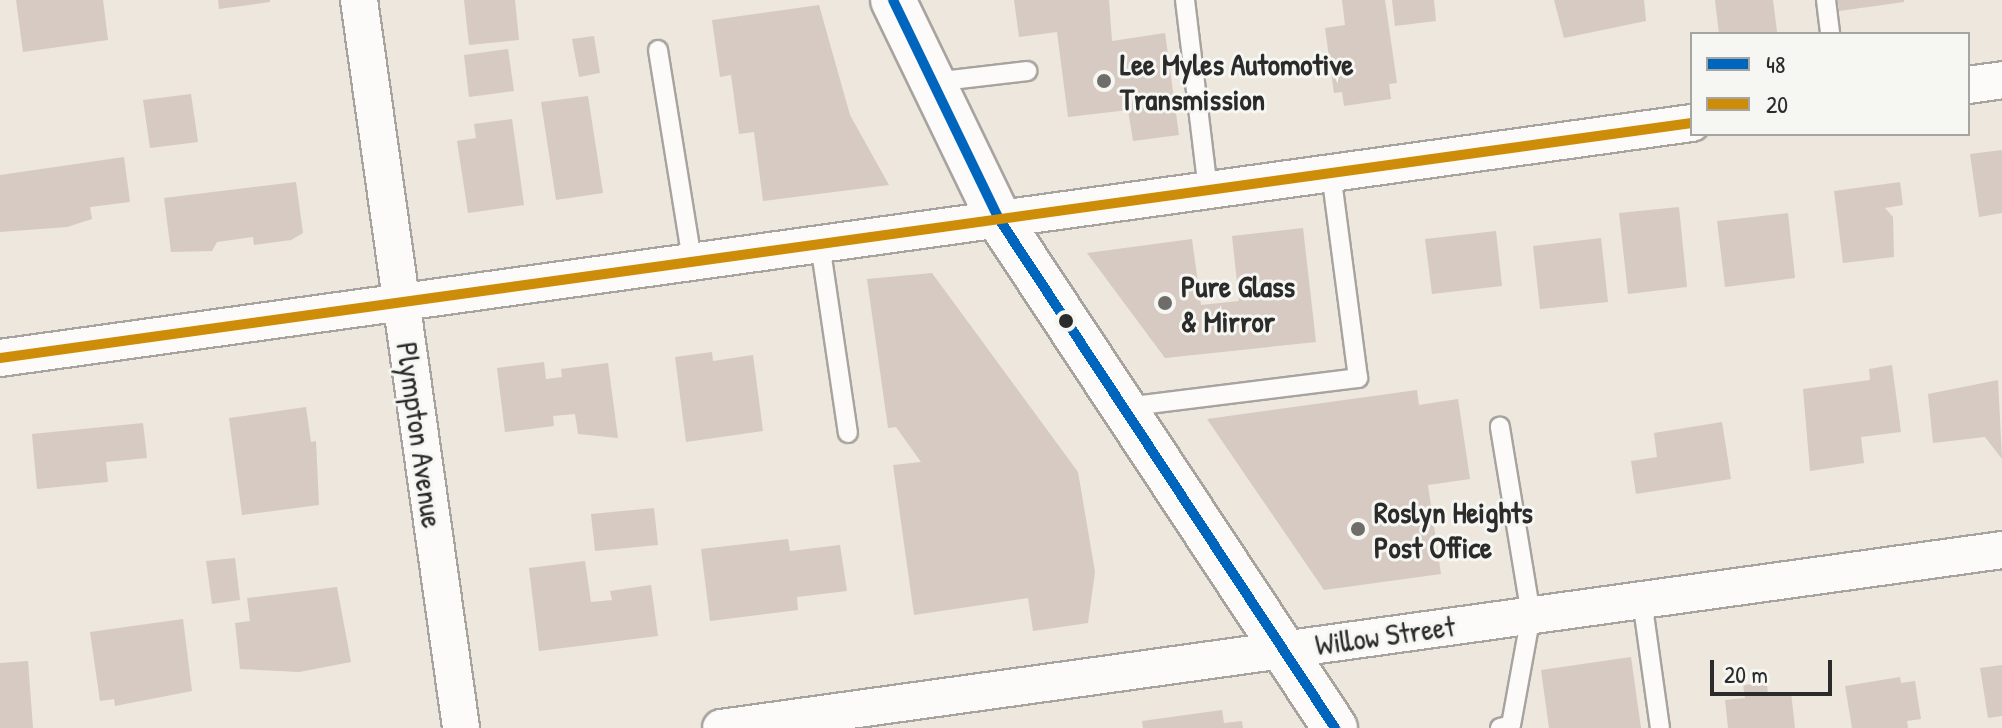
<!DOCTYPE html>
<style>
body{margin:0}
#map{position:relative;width:2002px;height:728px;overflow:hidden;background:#ede7dd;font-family:"Patrick Hand",sans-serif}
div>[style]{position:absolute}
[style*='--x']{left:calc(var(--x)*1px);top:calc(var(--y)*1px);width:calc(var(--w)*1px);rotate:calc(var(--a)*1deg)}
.building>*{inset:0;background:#d6cac3}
.roads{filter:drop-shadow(2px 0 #a7a39e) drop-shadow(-2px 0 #a7a39e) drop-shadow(0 2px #a7a39e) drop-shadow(0 -2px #a7a39e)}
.service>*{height:18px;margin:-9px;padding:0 9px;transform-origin:9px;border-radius:9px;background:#fcfbfa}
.minor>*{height:36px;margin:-18px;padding:0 18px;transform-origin:18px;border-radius:18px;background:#fcfbfa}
.secondary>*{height:44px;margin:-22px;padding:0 22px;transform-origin:22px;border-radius:22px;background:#fcfbfa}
.bus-1>*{height:10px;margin:-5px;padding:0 5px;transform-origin:5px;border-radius:5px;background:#0065bd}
.bus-2>*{height:10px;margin:-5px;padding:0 5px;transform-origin:5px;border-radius:5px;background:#ce8d09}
.dots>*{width:22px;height:22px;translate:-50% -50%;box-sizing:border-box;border:4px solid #f6f6f2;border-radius:50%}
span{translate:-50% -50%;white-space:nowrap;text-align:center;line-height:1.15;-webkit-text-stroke:6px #f6f6f2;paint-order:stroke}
.poi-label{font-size:30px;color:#2b2b2b;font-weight:700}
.left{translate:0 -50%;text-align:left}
.street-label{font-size:30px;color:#2b2b2b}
.legend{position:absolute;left:1690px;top:32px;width:280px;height:104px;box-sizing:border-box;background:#f6f6f2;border:2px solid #a5a5a2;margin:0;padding:10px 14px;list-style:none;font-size:24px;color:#2b2b2b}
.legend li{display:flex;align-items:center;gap:16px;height:40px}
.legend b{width:40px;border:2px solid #a5a5a2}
.scale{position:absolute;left:1710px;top:660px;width:122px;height:36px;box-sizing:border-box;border:4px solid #2b2b2b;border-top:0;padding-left:10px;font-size:24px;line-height:28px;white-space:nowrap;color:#2b2b2b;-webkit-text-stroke:6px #f6f6f2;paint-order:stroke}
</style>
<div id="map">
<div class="building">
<div style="clip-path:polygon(16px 0,103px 0,108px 40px,23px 52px)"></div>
<div style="clip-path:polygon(218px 0,270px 0,270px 2px,219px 9px)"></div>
<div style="clip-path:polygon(464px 0,515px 0,519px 40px,469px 45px)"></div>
<div style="clip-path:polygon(1014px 0,1109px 0,1112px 41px,1165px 33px,1179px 135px,1133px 141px,1128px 110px,1068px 117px,1057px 32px,1019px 37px)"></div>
<div style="clip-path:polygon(1342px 0,1385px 0,1397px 83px,1389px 84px,1391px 99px,1344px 106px,1342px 92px,1334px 93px,1325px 28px,1345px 25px)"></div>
<div style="clip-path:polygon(1392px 0,1434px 0,1436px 21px,1395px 26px)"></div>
<div style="clip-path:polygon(1554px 0,1644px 0,1646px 21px,1564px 38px)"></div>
<div style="clip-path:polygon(1715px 0,1773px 0,1777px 32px,1719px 34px)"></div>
<div style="clip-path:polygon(1838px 0,1904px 0,1904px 2px,1839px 11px)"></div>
<div style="clip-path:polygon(819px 5px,850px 115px,889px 185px,763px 201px,754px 132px,739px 134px,731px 75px,720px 77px,712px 20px)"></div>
<div style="clip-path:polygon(594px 36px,600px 73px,579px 77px,572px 39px)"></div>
<div style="clip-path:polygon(508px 49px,514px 91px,469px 97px,464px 55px)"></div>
<div style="clip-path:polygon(191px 94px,198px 142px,150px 148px,143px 100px)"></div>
<div style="clip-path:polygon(588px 96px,603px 193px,556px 200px,541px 102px)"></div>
<div style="clip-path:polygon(512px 119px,524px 205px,468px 213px,457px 141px,476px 138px,474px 124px)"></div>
<div style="clip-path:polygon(2002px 150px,2002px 213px,1979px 217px,1970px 154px)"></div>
<div style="clip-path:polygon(124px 157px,130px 202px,90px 207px,92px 219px,67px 227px,0 232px,0 175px)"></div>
<div style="clip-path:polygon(296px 182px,303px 233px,291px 240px,254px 245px,253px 237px,217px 242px,212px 251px,171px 252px,164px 198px)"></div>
<div style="clip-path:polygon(1900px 182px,1903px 205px,1885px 208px,1893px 217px,1894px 257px,1843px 263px,1834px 191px)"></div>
<div style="clip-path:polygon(1679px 207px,1687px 287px,1628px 294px,1619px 213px)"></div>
<div style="clip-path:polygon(1788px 213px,1795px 278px,1725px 287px,1717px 221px)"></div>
<div style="clip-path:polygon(1303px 228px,1316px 342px,1165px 358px,1087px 253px,1192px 239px,1201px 305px,1239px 301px,1232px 236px)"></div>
<div style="clip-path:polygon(1496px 231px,1502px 286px,1432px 294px,1425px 239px)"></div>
<div style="clip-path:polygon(1601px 238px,1608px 302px,1540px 309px,1533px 246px)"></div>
<div style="clip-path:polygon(932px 273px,1078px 472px,1095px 572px,1088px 623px,1033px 631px,1028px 598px,914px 615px,893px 465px,921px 462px,896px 427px,888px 428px,867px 279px)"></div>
<div style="clip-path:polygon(712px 352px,713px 361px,753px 355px,763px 431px,686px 442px,675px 357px)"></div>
<div style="clip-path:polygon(544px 362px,546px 379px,562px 377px,561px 369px,608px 363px,618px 438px,578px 434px,575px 414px,553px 416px,554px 426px,505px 432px,497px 368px)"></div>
<div style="clip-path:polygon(1892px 365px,1901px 432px,1861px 437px,1864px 463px,1810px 471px,1803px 389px,1870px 380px,1869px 369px)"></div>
<div style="clip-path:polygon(1998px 380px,2002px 459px,1985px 437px,1933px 443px,1928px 394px)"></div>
<div style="clip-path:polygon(1417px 390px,1419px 405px,1458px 399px,1470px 479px,1428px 485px,1441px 574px,1324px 590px,1207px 419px)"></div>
<div style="clip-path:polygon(306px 407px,311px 442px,316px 441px,319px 505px,242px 515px,229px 418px)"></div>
<div style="clip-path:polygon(1722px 422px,1731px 479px,1636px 494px,1631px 461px,1657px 457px,1654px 433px)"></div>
<div style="clip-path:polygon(143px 423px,147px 458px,106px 462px,108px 482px,37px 489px,32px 434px)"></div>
<div style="clip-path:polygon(654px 508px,658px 545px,595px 551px,591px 514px)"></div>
<div style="clip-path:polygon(788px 539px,790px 551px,840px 545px,847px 591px,797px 597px,798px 610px,710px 621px,701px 549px)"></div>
<div style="clip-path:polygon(235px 558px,240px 600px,212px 604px,206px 561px)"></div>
<div style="clip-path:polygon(585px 561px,591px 602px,612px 600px,610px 591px,651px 585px,658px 636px,539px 651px,529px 568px)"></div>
<div style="clip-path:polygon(337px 587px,351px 662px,299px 672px,240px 669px,235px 623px,250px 621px,247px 598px)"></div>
<div style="clip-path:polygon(183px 619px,192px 691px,115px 706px,114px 699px,100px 701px,90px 632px)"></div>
<div style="clip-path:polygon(1631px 657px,1641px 728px,1549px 728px,1541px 670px)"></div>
<div style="clip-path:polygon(28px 661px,33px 728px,0 728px,0 663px)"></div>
<div style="clip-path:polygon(2002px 665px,2002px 716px,1988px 718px,1980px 668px)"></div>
<div style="clip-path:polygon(1900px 677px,1901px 683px,1915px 681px,1921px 719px,1907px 721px,1908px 728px,1852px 728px,1845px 686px)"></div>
<div style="clip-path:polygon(1767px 683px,1768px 695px,1791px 692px,1795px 728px,1728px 728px,1725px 700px,1745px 698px,1743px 685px)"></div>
<div style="clip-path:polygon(1222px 710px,1224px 723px,1242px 721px,1243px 728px,1143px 728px,1142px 721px)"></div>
</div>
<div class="roads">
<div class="service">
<div style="--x:1185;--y:0;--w:190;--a:83.1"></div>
<div style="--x:1826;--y:0;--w:34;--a:83"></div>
<div style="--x:658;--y:50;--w:214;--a:80.8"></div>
<div style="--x:934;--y:82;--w:94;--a:-6.7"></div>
<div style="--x:820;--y:244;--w:191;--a:81.6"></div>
<div style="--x:1125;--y:407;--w:235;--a:-7.1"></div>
<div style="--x:1358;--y:378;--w:208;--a:-97.5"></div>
<div style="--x:1642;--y:600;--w:129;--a:82"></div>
<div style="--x:1500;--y:728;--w:11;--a:-15"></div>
<div style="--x:1511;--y:725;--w:112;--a:-79.7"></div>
<div style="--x:1531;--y:615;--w:191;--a:-99.4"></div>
</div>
<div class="minor">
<div style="--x:359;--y:0;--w:735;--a:82.02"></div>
<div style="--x:1968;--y:85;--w:34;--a:-8"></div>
<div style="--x:0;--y:358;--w:1708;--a:-7.91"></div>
<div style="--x:721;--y:728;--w:1293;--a:-7.91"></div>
</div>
<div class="secondary">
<div style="--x:893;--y:0;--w:243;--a:64.2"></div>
<div style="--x:999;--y:219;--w:610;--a:56.57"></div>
</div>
</div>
<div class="bus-1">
<div style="--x:893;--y:0;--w:243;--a:64.2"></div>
<div style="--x:999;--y:219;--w:610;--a:56.57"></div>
</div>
<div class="bus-2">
<div style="--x:0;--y:358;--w:1708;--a:-7.91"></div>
</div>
<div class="dots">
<div style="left:1104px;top:81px;background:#6f6d69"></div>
<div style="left:1165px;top:303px;background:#6f6d69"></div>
<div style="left:1066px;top:321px;background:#2b2b2b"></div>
<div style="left:1358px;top:529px;background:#6f6d69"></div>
</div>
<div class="poi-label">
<span class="left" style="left:1120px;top:81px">Lee Myles Automotive<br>Transmission</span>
<span class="left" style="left:1181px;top:303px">Pure Glass<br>&amp; Mirror</span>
<span class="left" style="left:1374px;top:529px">Roslyn Heights<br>Post Office</span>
</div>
<div class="street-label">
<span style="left:420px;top:435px;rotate:82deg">Plympton Avenue</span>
<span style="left:1385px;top:635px;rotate:-8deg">Willow Street</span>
</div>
<ul class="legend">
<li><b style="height:10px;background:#0065bd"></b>48</li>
<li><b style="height:10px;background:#ce8d09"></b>20</li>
</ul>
<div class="scale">20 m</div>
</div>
